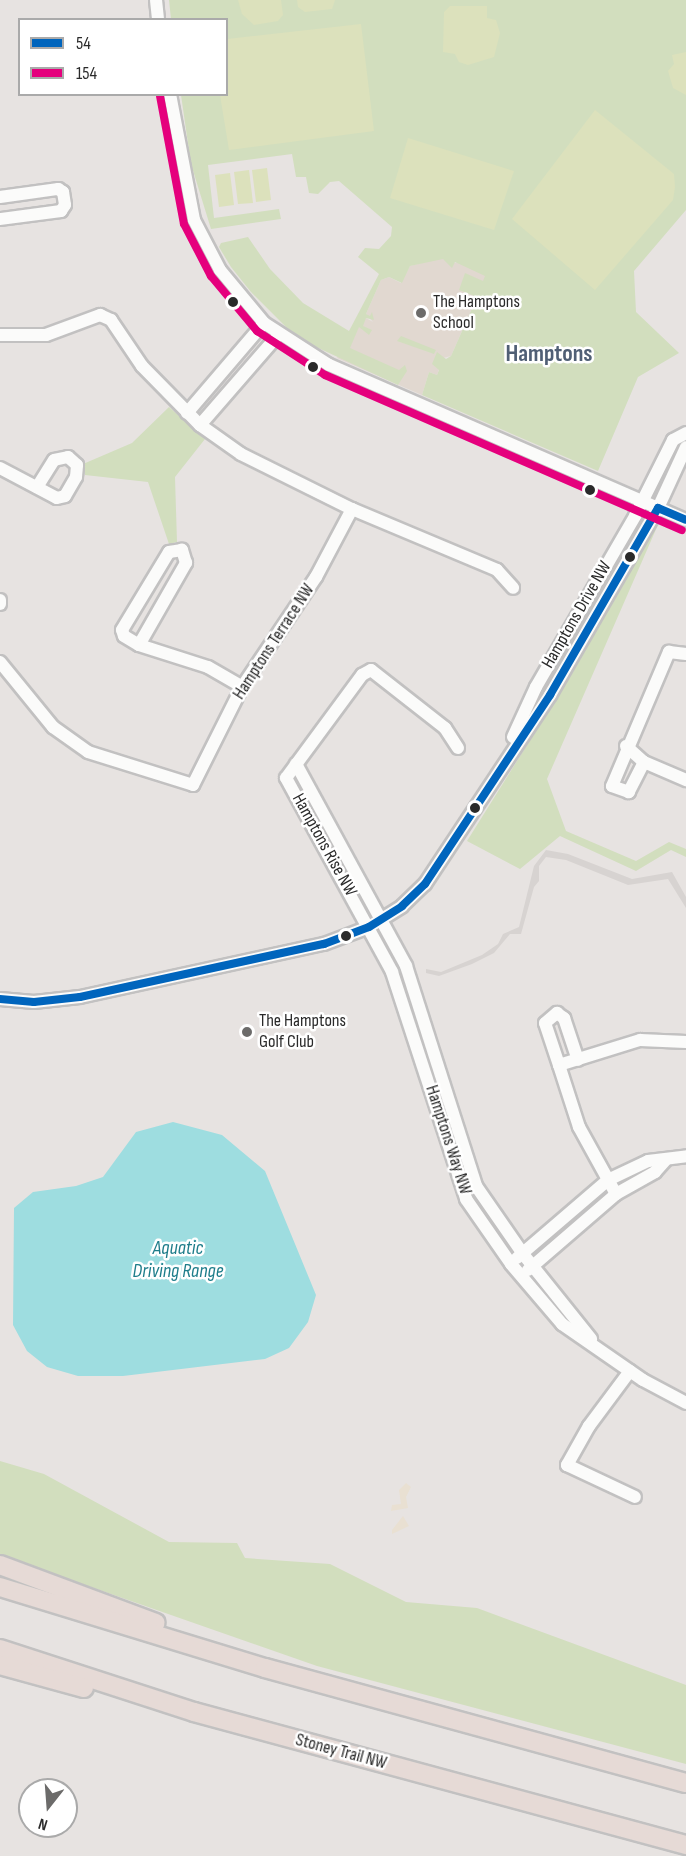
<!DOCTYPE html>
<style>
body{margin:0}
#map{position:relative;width:686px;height:1856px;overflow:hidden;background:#e7e3e1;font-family:"Sofia Sans Condensed",sans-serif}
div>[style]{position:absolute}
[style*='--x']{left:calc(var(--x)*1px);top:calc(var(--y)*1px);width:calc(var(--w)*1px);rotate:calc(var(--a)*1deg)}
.education>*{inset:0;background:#e1d8d0}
.green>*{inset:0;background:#d2debe}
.sand>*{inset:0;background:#e9e0d2}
.pitch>*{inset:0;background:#dce1bc}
.plaza>*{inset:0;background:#d7d3d1}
.water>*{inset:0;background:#9edde0}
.roads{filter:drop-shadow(2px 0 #c2c1c1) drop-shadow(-2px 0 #c2c1c1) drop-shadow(0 2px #c2c1c1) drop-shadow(0 -2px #c2c1c1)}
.minor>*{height:12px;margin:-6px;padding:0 6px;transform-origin:6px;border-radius:6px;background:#fbfbfa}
.highway>*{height:18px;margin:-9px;padding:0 9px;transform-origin:9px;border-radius:9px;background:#e6dad6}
.bus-1>*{height:8px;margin:-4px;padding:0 4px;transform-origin:4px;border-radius:4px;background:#0065bd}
.bus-2>*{height:8px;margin:-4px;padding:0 4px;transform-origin:4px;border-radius:4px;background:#e5007d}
.dots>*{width:16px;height:16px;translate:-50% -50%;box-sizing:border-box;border:3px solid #fff;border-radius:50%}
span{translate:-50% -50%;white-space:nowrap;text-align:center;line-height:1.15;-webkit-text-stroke:5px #fff;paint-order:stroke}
.poi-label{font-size:18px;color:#2a2a2a}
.left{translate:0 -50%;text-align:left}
.street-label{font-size:18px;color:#2a2a2a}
.water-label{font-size:20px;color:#1e7d8a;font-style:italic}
.district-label{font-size:24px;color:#505f75;font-weight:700}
.legend{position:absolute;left:18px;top:18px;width:210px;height:78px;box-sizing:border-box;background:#fff;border:2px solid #aaa;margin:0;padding:8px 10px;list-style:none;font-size:18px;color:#2a2a2a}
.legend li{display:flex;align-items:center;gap:12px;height:30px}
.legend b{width:30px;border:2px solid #aaa}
.north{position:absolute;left:18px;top:1778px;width:60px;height:60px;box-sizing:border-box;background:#fff;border:2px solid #aaa;border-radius:50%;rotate:197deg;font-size:16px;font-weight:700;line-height:24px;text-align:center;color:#2a2a2a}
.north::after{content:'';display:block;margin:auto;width:21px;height:27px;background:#6c6b6a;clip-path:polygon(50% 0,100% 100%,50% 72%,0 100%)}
</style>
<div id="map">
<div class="education">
<div style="clip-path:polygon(441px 258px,453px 263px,494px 258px,451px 356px,443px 358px,437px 375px,429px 372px,422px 395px,337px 358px,349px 331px,366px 318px,373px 322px,366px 314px,381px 280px,389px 277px,401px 283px,410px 266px)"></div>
</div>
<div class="green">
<div style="clip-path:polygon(169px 0,686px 0,686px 210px,634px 271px,636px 312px,679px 353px,638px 377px,598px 471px,422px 395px,429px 372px,437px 375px,439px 370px,432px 364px,437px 352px,446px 359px,451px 356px,477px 297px,459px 290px,465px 273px,483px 281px,485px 276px,455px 262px,452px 268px,443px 259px,410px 266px,402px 283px,389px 277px,381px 280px,366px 314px,370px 316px,372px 312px,374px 320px,366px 318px,363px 326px,372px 330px,369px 335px,359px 327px,350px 348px,399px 370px,405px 365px,407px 371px,398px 385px,314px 346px,287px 328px,251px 292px,231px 267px,219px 247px,221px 243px,248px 237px,270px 269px,303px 303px,349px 331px,379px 274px,358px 257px,365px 248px,379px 249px,391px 236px,392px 227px,339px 181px,330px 182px,318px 194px,309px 193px,306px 177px,296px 177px,292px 154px,208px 165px,214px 218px,279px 209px,281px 219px,211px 229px,191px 164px,181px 95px,226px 94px,226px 20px,171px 19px)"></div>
<div style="clip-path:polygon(401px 336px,436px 350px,434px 354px,397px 341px)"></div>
<div style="clip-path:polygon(169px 407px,205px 439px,175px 477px,177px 542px,169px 544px,148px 482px,85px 475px,83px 464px,132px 443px)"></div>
<div style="clip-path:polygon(657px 527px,547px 779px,566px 831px,636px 861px,669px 842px,686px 849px,686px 857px,671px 850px,636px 871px,560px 836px,520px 869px,467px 841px,567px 681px,651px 528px)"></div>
<div style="clip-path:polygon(0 1461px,44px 1474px,169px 1542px,237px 1543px,245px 1558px,330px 1564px,406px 1602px,477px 1608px,686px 1685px,686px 1764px,317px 1666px,11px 1559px,0 1554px)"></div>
</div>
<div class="sand">
<div style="clip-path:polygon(406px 1483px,411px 1487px,406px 1497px,408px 1508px,391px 1511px,392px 1505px,401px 1504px,399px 1490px)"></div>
<div style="clip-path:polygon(403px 1516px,409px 1526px,392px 1534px,392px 1530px)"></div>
</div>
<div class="pitch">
<div style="clip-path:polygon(238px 0,281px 0,283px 15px,278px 21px,254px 25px,242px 14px)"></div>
<div style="clip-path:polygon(297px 0,335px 0,332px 9px,305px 12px,298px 7px)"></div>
<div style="clip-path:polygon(450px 6px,487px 6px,487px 18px,496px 20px,500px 33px,494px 57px,468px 65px,459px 62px,455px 54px,443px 52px,444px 12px)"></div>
<div style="clip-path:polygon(361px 24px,374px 131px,229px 150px,220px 95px,226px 94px,227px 39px)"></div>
<div style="clip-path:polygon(686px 52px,686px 95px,673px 88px,668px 71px,674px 64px,672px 55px)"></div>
<div style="clip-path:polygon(595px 110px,674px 174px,675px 187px,673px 200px,595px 290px,512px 219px)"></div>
<div style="clip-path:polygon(408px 138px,514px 171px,494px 230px,390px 198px)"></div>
<div style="clip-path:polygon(267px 168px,271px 200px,256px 202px,252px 170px)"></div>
<div style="clip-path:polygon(249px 170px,253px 203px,238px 204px,234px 172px)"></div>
<div style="clip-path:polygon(230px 173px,234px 205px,219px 207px,215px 175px)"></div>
</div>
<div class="plaza">
<div style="clip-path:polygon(546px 850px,568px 854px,632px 879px,672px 872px,686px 897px,686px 908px,668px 879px,628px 885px,566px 860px,546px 857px,539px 866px,539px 881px,534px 887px,521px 934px,510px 934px,494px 953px,472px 964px,439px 976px,426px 973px,426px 969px,441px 972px,482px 955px,498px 944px,503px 934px,519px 927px,534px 866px)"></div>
</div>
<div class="water">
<div style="clip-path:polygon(173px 1122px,222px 1135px,265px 1171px,316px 1295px,308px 1322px,289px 1348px,265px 1359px,123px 1376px,78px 1376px,47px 1367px,27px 1351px,13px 1325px,14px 1208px,33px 1192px,76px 1186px,103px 1177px,136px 1132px)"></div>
</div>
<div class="roads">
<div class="minor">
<div style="--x:156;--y:0;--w:20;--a:84"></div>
<div style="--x:170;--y:94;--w:128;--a:79.2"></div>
<div style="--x:194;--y:220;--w:56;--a:62.5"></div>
<div style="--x:220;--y:270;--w:69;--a:50.3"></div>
<div style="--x:264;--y:323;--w:77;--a:32.9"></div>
<div style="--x:329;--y:365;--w:389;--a:23.5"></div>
<div style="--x:0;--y:197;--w:59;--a:-7.9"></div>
<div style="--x:58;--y:189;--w:6;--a:31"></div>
<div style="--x:63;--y:192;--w:13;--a:81"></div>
<div style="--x:65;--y:205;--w:7;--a:124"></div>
<div style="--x:61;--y:211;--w:62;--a:172.5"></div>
<div style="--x:0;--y:335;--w:46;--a:0"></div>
<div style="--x:46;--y:335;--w:58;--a:-20.3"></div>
<div style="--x:100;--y:315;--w:12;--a:24"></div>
<div style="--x:111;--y:320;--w:55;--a:56"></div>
<div style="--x:142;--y:366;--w:83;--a:45.5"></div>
<div style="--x:200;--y:425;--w:50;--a:35.3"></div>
<div style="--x:241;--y:454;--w:124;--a:26.4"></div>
<div style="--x:352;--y:509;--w:157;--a:22.8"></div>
<div style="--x:497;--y:570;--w:24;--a:48"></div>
<div style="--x:187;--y:413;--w:118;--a:-49.5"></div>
<div style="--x:200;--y:425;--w:121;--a:-49"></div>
<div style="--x:0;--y:468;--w:64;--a:27.8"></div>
<div style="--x:57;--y:498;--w:8;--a:-14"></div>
<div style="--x:65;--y:496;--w:22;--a:-60"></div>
<div style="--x:76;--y:477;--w:12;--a:-85"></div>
<div style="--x:77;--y:465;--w:12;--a:-138"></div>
<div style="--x:68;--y:457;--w:14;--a:168"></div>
<div style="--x:54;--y:460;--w:32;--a:122"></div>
<div style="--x:0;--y:600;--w:4;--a:90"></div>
<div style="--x:139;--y:645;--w:95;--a:-60.2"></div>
<div style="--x:186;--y:563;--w:14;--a:-107"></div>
<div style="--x:182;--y:550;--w:13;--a:171"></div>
<div style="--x:169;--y:552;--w:91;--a:121.1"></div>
<div style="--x:122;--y:630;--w:6;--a:72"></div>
<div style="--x:124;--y:636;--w:17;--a:31"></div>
<div style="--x:139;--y:645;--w:72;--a:17.7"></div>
<div style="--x:208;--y:667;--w:39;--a:30"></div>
<div style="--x:0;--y:662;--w:84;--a:50.8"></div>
<div style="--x:53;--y:727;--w:43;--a:35.5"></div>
<div style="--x:88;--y:752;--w:110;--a:17.4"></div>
<div style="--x:193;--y:785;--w:110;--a:-63.4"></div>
<div style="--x:242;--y:687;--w:133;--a:-56.1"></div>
<div style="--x:316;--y:577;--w:77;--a:-62.1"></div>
<div style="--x:513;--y:737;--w:55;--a:-65.3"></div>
<div style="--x:536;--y:687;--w:198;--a:-59.9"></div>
<div style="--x:635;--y:516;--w:85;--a:-63.4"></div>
<div style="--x:673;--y:440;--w:15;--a:-28"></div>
<div style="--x:626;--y:746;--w:24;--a:42"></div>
<div style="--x:644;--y:762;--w:46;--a:23.2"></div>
<div style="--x:458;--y:748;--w:24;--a:-123"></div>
<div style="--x:445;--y:728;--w:94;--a:-141.9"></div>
<div style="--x:371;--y:670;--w:10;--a:151"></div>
<div style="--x:362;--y:675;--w:128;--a:126.4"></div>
<div style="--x:286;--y:778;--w:221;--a:61.3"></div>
<div style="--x:392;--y:972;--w:239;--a:71.9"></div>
<div style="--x:466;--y:1199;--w:79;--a:55.3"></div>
<div style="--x:511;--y:1264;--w:79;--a:49.6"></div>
<div style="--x:562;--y:1324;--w:98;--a:34.7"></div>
<div style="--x:643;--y:1380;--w:49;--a:28.1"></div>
<div style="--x:644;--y:762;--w:34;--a:117"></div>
<div style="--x:629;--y:792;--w:18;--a:-161"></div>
<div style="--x:612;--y:786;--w:146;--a:-67"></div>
<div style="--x:669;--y:652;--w:17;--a:7"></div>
<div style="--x:296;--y:764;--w:230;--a:61.4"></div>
<div style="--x:406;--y:966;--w:231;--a:72.3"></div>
<div style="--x:476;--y:1186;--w:83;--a:55.3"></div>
<div style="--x:523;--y:1254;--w:109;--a:51.3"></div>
<div style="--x:0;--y:999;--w:34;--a:5"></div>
<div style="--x:34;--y:1002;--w:46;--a:-6.2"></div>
<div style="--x:80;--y:997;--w:250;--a:-12.3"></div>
<div style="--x:324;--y:944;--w:48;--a:-20.7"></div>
<div style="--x:369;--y:927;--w:39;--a:-32"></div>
<div style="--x:402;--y:906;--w:32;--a:-44"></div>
<div style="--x:425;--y:884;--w:227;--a:-56.5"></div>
<div style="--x:550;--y:695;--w:216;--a:-60"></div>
<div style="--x:658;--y:508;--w:67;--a:-65.3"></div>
<div style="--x:559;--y:1065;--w:44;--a:-108.4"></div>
<div style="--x:545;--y:1023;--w:16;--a:-40"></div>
<div style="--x:557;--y:1013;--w:9;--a:36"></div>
<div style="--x:564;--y:1018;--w:44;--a:71.6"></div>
<div style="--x:616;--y:1194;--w:77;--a:-118.9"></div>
<div style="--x:579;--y:1127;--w:65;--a:-107.9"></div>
<div style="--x:559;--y:1065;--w:85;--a:-17.2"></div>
<div style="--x:640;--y:1040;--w:46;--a:2.5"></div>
<div style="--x:517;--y:1258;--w:120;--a:-40.6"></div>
<div style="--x:608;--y:1180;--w:44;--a:-25.4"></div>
<div style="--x:648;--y:1161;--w:38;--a:-7"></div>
<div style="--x:528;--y:1270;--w:116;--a:-40.8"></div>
<div style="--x:616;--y:1194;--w:45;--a:-29.4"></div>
<div style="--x:655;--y:1172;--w:15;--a:-48"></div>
<div style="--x:630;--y:1371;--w:69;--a:126.7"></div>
<div style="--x:589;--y:1426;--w:45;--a:119.4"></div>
<div style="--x:567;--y:1465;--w:75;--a:25.2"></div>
</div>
<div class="highway">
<div style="--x:0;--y:1565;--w:166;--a:20.4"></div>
<div style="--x:0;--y:1587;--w:277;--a:17"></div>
<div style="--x:265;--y:1668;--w:436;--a:15.3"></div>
<div style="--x:0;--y:1649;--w:204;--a:18"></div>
<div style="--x:194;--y:1712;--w:510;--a:15.13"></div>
<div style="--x:0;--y:1665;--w:87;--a:15.3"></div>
</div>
</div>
<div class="bus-1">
<div style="--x:0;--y:999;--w:34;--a:5"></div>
<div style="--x:34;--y:1002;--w:46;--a:-6.2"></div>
<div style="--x:80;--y:997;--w:250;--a:-12.3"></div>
<div style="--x:324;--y:944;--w:48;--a:-20.7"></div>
<div style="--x:369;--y:927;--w:39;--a:-32"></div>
<div style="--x:402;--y:906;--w:32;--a:-44"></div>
<div style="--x:425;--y:884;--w:227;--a:-56.5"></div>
<div style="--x:550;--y:695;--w:216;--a:-60"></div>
<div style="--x:658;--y:508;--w:30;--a:23"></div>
</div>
<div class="bus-2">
<div style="--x:160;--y:96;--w:130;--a:79.4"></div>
<div style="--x:184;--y:224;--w:59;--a:62.6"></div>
<div style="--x:211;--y:276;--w:72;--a:50.1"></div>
<div style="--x:257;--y:331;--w:81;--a:32.9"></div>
<div style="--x:325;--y:375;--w:389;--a:23.5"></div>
</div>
<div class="dots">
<div style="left:233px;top:302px;background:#2a2a2a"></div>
<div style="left:421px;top:313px;background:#6c6b6a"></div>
<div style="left:313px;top:367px;background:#2a2a2a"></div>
<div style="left:590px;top:490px;background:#2a2a2a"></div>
<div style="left:630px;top:557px;background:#2a2a2a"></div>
<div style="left:475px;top:808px;background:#2a2a2a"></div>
<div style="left:346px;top:936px;background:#2a2a2a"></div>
<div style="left:247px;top:1032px;background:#6c6b6a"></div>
</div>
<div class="poi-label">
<span class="left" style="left:433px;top:313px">The Hamptons<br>School</span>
<span class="left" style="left:259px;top:1032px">The Hamptons<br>Golf Club</span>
</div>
<div class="street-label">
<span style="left:577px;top:615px;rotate:-60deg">Hamptons Drive NW</span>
<span style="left:274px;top:642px;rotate:-57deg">Hamptons Terrace NW</span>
<span style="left:324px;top:845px;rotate:61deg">Hamptons Rise NW</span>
<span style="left:448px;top:1140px;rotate:72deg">Hamptons Way NW</span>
<span style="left:341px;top:1752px;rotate:15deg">Stoney Trail NW</span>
</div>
<div class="water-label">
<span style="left:178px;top:1260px">Aquatic<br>Driving Range</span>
</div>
<div class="district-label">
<span style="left:549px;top:354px">Hamptons</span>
</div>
<ul class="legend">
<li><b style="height:8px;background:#0065bd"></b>54</li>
<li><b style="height:8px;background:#e5007d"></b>154</li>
</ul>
<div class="north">N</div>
</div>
